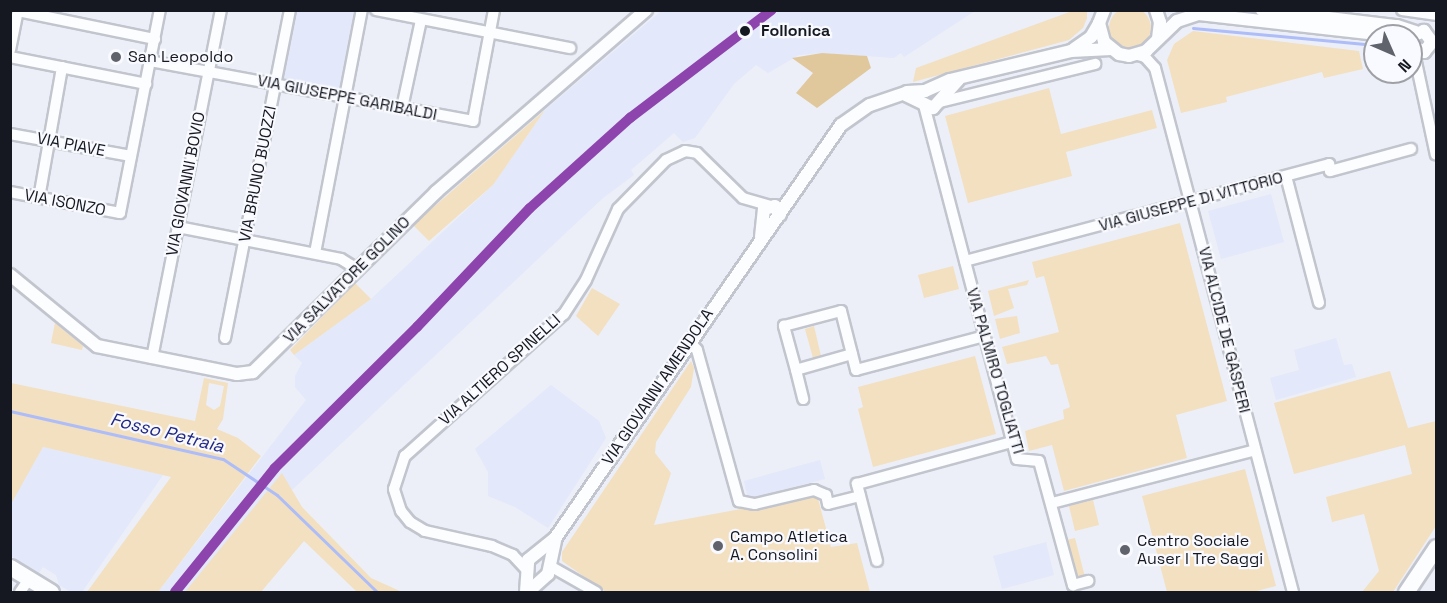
<!DOCTYPE html>
<style>
body{margin:0}
#map{position:relative;width:1447px;height:603px;overflow:hidden;background:#eceff7;font-family:"Space Grotesk",sans-serif}
div>[style]{position:absolute}
[style*='--x']{left:calc(var(--x)*1px);top:calc(var(--y)*1px);width:calc(var(--w)*1px);rotate:calc(var(--a)*1deg)}
.built>*{inset:0;background:#e3e8fa}
.green>*{inset:0;background:#f2e0c1}
.round{border-radius:50%}
.forest>*{inset:0;background:#e0c89c}
.stream>*{height:3px;margin:-1.5px;padding:0 1.5px;transform-origin:1.5px;border-radius:1.5px;background:#aebdf7}
.roads{filter:drop-shadow(2px 0 #c2c5cd) drop-shadow(-2px 0 #c2c5cd) drop-shadow(0 2px #c2c5cd) drop-shadow(0 -2px #c2c5cd)}
.minor>*{height:10px;margin:-5px;padding:0 5px;transform-origin:5px;border-radius:5px;background:#fcfdfe}
.tertiary>*{height:12px;margin:-6px;padding:0 6px;transform-origin:6px;border-radius:6px;background:#fcfdfe}
.secondary>*{height:15px;margin:-7.5px;padding:0 7.5px;transform-origin:7.5px;border-radius:7.5px;background:#fcfdfe}
.rail-1>*{height:10px;margin:-5px;padding:0 5px;transform-origin:5px;border-radius:5px;background:#8e44ad}
.dots>*{width:16px;height:16px;translate:-50% -50%;box-sizing:border-box;border:3px solid #f8faff;border-radius:50%}
span{translate:-50% -50%;white-space:nowrap;text-align:center;line-height:1.15;-webkit-text-stroke:4.5px #f8faff;paint-order:stroke}
.stop-label{font-size:16px;color:#161821;font-weight:700}
.left{translate:0 -50%;text-align:left}
.poi-label{font-size:16px;color:#161821}
.street-label{font-size:16px;color:#161821}
.water-label{font-size:18px;color:#222782;font-style:italic}
.frame{position:absolute;inset:0;border:12px solid #161821;pointer-events:none}
.north{position:absolute;left:1363px;top:24px;width:60px;height:60px;box-sizing:border-box;background:#f8faff;border:2px solid #9ea0a6;border-radius:50%;rotate:135deg;font-size:16px;font-weight:700;line-height:24px;text-align:center;color:#161821}
.north::after{content:'';display:block;margin:auto;width:21px;height:27px;background:#61636c;clip-path:polygon(50% 0,100% 100%,50% 72%,0 100%)}
</style>
<div id="map">
<div class="built">
<div style="clip-path:polygon(296px 11px,355px 11px,339px 92px,282px 82px)"></div>
<div style="clip-path:polygon(661px 11px,975px 11px,904px 57px,901px 53px,894px 58px,822px 53px,799px 55px,768px 73px,756px 65px,734px 84px,695px 138px,683px 142px,674px 133px,631px 170px,634px 175px,603px 198px,294px 488px,199px 592px,158px 592px,306px 400px,295px 387px,295px 376px,302px 363px,294px 355px,371px 299px,493px 185px,545px 110px)"></div>
<div style="clip-path:polygon(1271px 194px,1284px 242px,1221px 259px,1208px 211px)"></div>
<div style="clip-path:polygon(1336px 338px,1344px 365px,1352px 364px,1356px 377px,1276px 400px,1270px 378px,1299px 370px,1294px 350px)"></div>
<div style="clip-path:polygon(551px 385px,599px 421px,606px 438px,548px 528px,515px 507px,488px 496px,488px 472px,475px 449px)"></div>
<div style="clip-path:polygon(43px 447px,163px 475px,82px 592px,71px 592px,59px 585px,56px 575px,43px 567px,39px 573px,11px 556px,10px 504px)"></div>
<div style="clip-path:polygon(820px 460px,825px 479px,748px 499px,744px 481px)"></div>
<div style="clip-path:polygon(1046px 542px,1054px 575px,1002px 589px,993px 556px)"></div>
</div>
<div class="green">
<div class="round" style="left:1109px;top:7px;width:42px;height:42px"></div>
<div style="clip-path:polygon(1075px 10px,1087px 11px,1087px 18px,1083px 28px,1069px 40px,913px 82px,916px 68px)"></div>
<div style="clip-path:polygon(1193px 31px,1359px 51px,1363px 69px,1324px 78px,1322px 72px,1226px 97px,1227px 102px,1181px 113px,1167px 60px,1174px 44px)"></div>
<div style="clip-path:polygon(1049px 88px,1061px 134px,1152px 110px,1157px 128px,1066px 152px,1072px 176px,968px 203px,945px 116px)"></div>
<div style="clip-path:polygon(545px 110px,493px 185px,429px 241px,413px 225px)"></div>
<div style="clip-path:polygon(1180px 223px,1227px 401px,1176px 415px,1187px 458px,1064px 491px,1052px 445px,1029px 451px,1025px 431px,1064px 419px,1063px 410px,1070px 407px,1058px 364px,1051px 365px,1046px 356px,1007px 364px,1002px 347px,1059px 332px,1044px 276px,1036px 278px,1032px 262px)"></div>
<div style="clip-path:polygon(953px 266px,959px 289px,924px 298px,918px 275px)"></div>
<div style="clip-path:polygon(1029px 280px,1027px 285px,1008px 289px,1014px 308px,994px 316px,988px 291px)"></div>
<div style="clip-path:polygon(355px 283px,371px 299px,294px 355px,290px 350px)"></div>
<div style="clip-path:polygon(592px 288px,620px 304px,598px 336px,576px 316px)"></div>
<div style="clip-path:polygon(1017px 316px,1020px 333px,1000px 339px,995px 319px)"></div>
<div style="clip-path:polygon(55px 323px,83px 346px,82px 350px,51px 343px)"></div>
<div style="clip-path:polygon(814px 326px,821px 356px,813px 358px,805px 329px)"></div>
<div style="clip-path:polygon(975px 356px,996px 434px,873px 467px,858px 409px,863px 407px,858px 387px)"></div>
<div style="clip-path:polygon(691px 361px,694px 368px,691px 387px,656px 442px,655px 453px,671px 473px,654px 525px,817px 495px,831px 547px,857px 543px,870px 592px,606px 592px,562px 561px,562px 552px)"></div>
<div style="clip-path:polygon(1390px 371px,1408px 428px,1436px 421px,1436px 526px,1393px 592px,1362px 592px,1379px 571px,1364px 514px,1332px 522px,1326px 497px,1412px 474px,1405px 445px,1294px 474px,1274px 403px)"></div>
<div style="clip-path:polygon(evenodd,204px 378px,228px 383px,223px 419px,217px 429px,238px 438px,261px 456px,158px 592px,87px 592px,171px 477px,43px 447px,11px 504px,11px 383px,195px 421px,204px 378px,209px 383px,224px 386px,220px 406px,214px 410px,206px 405px,209px 383px)"></div>
<div style="clip-path:polygon(1245px 469px,1276px 586px,1253px 592px,1167px 592px,1142px 496px)"></div>
<div style="clip-path:polygon(282px 473px,302px 507px,371px 578px,402px 592px,357px 592px,304px 541px,261px 592px,185px 592px)"></div>
<div style="clip-path:polygon(1093px 500px,1099px 525px,1075px 531px,1069px 506px)"></div>
<div style="clip-path:polygon(1075px 538px,1085px 577px,1076px 579px,1066px 540px)"></div>
</div>
<div class="forest">
<div style="clip-path:polygon(822px 53px,867px 56px,871px 68px,817px 108px,796px 93px,813px 73px,792px 58px)"></div>
</div>
<div class="stream">
<div style="--x:1193;--y:28;--w:183;--a:5.3"></div>
<div style="--x:10;--y:411;--w:218;--a:12.7"></div>
<div style="--x:223;--y:459;--w:65;--a:33.7"></div>
<div style="--x:277;--y:495;--w:139;--a:44.1"></div>
</div>
<div class="roads">
<div class="minor">
<div style="--x:376;--y:10;--w:198;--a:11.1"></div>
<div style="--x:1402;--y:10;--w:34;--a:8"></div>
<div style="--x:18;--y:11;--w:140;--a:11.6"></div>
<div style="--x:1413;--y:48;--w:109;--a:77.9"></div>
<div style="--x:10;--y:50;--w:41;--a:-78.7"></div>
<div style="--x:1138;--y:55;--w:7;--a:16"></div>
<div style="--x:1145;--y:57;--w:15;--a:48"></div>
<div style="--x:1155;--y:68;--w:542;--a:75.25"></div>
<div style="--x:10;--y:57;--w:139;--a:11.2"></div>
<div style="--x:150;--y:61;--w:329;--a:10.5"></div>
<div style="--x:473;--y:121;--w:113;--a:-79.3"></div>
<div style="--x:940;--y:102;--w:160;--a:-13.8"></div>
<div style="--x:924;--y:105;--w:366;--a:75.3"></div>
<div style="--x:1017;--y:459;--w:22;--a:5"></div>
<div style="--x:1039;--y:461;--w:129;--a:74.7"></div>
<div style="--x:1073;--y:585;--w:16;--a:-15"></div>
<div style="--x:402;--y:108;--w:90;--a:-77.8"></div>
<div style="--x:10;--y:134;--w:123;--a:10.3"></div>
<div style="--x:1286;--y:176;--w:131;--a:75.4"></div>
<div style="--x:10;--y:192;--w:112;--a:10.8"></div>
<div style="--x:120;--y:213;--w:207;--a:-78.9"></div>
<div style="--x:39;--y:198;--w:133;--a:-80"></div>
<div style="--x:178;--y:227;--w:166;--a:11.1"></div>
<div style="--x:341;--y:259;--w:19;--a:32"></div>
<div style="--x:315;--y:253;--w:248;--a:-79.1"></div>
<div style="--x:965;--y:261;--w:377;--a:-14.9"></div>
<div style="--x:1329;--y:164;--w:7;--a:82"></div>
<div style="--x:1330;--y:171;--w:84;--a:-15.2"></div>
<div style="--x:225;--y:338;--w:334;--a:-78.8"></div>
<div style="--x:689;--y:341;--w:12;--a:48"></div>
<div style="--x:697;--y:350;--w:157;--a:74.5"></div>
<div style="--x:739;--y:501;--w:16;--a:11"></div>
<div style="--x:755;--y:504;--w:61;--a:-13.3"></div>
<div style="--x:814;--y:490;--w:13;--a:23"></div>
<div style="--x:826;--y:495;--w:9;--a:77"></div>
<div style="--x:828;--y:504;--w:33;--a:-14"></div>
<div style="--x:852;--y:354;--w:58;--a:164.1"></div>
<div style="--x:796;--y:370;--w:46;--a:-105.3"></div>
<div style="--x:784;--y:326;--w:59;--a:-14.7"></div>
<div style="--x:841;--y:311;--w:61;--a:75.7"></div>
<div style="--x:856;--y:370;--w:133;--a:-14.8"></div>
<div style="--x:152;--y:358;--w:355;--a:-78.8"></div>
<div style="--x:796;--y:370;--w:30;--a:76"></div>
<div style="--x:1052;--y:503;--w:210;--a:-14.6"></div>
<div style="--x:877;--y:561;--w:80;--a:-104.6"></div>
<div style="--x:857;--y:484;--w:161;--a:-15.2"></div>
<div style="--x:550;--y:566;--w:53;--a:29.5"></div>
<div style="--x:525;--y:568;--w:18;--a:-133"></div>
<div style="--x:513;--y:555;--w:23;--a:-157"></div>
<div style="--x:492;--y:546;--w:69;--a:-167.4"></div>
<div style="--x:425;--y:531;--w:17;--a:-149"></div>
<div style="--x:410;--y:522;--w:14;--a:-129"></div>
<div style="--x:401;--y:511;--w:23;--a:-108"></div>
<div style="--x:394;--y:489;--w:35;--a:-72"></div>
<div style="--x:405;--y:456;--w:213;--a:-41.8"></div>
<div style="--x:564;--y:314;--w:40;--a:-57.1"></div>
<div style="--x:586;--y:280;--w:78;--a:-65.7"></div>
<div style="--x:618;--y:209;--w:69;--a:-45.6"></div>
<div style="--x:666;--y:160;--w:21;--a:-25"></div>
<div style="--x:685;--y:151;--w:12;--a:9"></div>
<div style="--x:697;--y:153;--w:64;--a:44.4"></div>
<div style="--x:743;--y:198;--w:29;--a:16"></div>
<div style="--x:20;--y:592;--w:16;--a:-55"></div>
</div>
<div class="tertiary">
<div style="--x:1104;--y:10;--w:14;--a:111"></div>
<div style="--x:1099;--y:23;--w:20;--a:75"></div>
<div style="--x:1104;--y:42;--w:19;--a:39"></div>
<div style="--x:1119;--y:54;--w:10;--a:11"></div>
<div style="--x:1129;--y:56;--w:18;--a:-16"></div>
<div style="--x:1146;--y:51;--w:43;--a:-44.1"></div>
<div style="--x:1177;--y:21;--w:23;--a:-18"></div>
<div style="--x:1199;--y:14;--w:197;--a:6.4"></div>
<div style="--x:1156;--y:10;--w:13;--a:72"></div>
<div style="--x:1160;--y:22;--w:16;--a:97"></div>
<div style="--x:1262;--y:10;--w:136;--a:6.8"></div>
<div style="--x:1397;--y:26;--w:20;--a:18"></div>
<div style="--x:1411;--y:45;--w:15;--a:28"></div>
<div style="--x:1424;--y:52;--w:13;--a:-51"></div>
<div style="--x:1432;--y:42;--w:14;--a:-126"></div>
<div style="--x:1424;--y:31;--w:13;--a:157"></div>
<div style="--x:1074;--y:49;--w:21;--a:-35"></div>
<div style="--x:1091;--y:37;--w:16;--a:-60"></div>
<div style="--x:906;--y:95;--w:30;--a:26"></div>
<div style="--x:933;--y:108;--w:38;--a:-48"></div>
<div style="--x:761;--y:237;--w:28;--a:-84"></div>
<div style="--x:764;--y:209;--w:11;--a:-15"></div>
<div style="--x:775;--y:206;--w:10;--a:61"></div>
<div style="--x:10;--y:275;--w:112;--a:39.2"></div>
<div style="--x:97;--y:346;--w:143;--a:11.3"></div>
<div style="--x:237;--y:374;--w:16;--a:-7"></div>
<div style="--x:253;--y:372;--w:257;--a:-44.5"></div>
<div style="--x:436;--y:192;--w:278;--a:-40.9"></div>
<div style="--x:526;--y:592;--w:32;--a:-86"></div>
<div style="--x:528;--y:560;--w:36;--a:-39"></div>
<div style="--x:556;--y:537;--w:501;--a:-55.33"></div>
<div style="--x:841;--y:125;--w:35;--a:-35"></div>
<div style="--x:870;--y:105;--w:39;--a:-19"></div>
<div style="--x:907;--y:92;--w:18;--a:-3"></div>
<div style="--x:925;--y:91;--w:27;--a:-24"></div>
<div style="--x:950;--y:80;--w:124;--a:-13.5"></div>
<div style="--x:1071;--y:51;--w:40;--a:-2.9"></div>
<div style="--x:528;--y:592;--w:27;--a:-42"></div>
<div style="--x:548;--y:574;--w:34;--a:-78"></div>
</div>
<div class="secondary">
<div style="--x:10;--y:567;--w:48;--a:31.4"></div>
<div style="--x:1406;--y:592;--w:54;--a:-56.3"></div>
</div>
</div>
<div class="rail-1">
<div style="--x:175;--y:592;--w:159;--a:-51.1"></div>
<div style="--x:275;--y:468;--w:200;--a:-44.8"></div>
<div style="--x:417;--y:327;--w:164;--a:-46.5"></div>
<div style="--x:530;--y:208;--w:135;--a:-42"></div>
<div style="--x:630;--y:118;--w:178;--a:-37.3"></div>
</div>
<div class="dots">
<div style="left:745px;top:31px;background:#161821"></div>
<div style="left:116px;top:57px;background:#61636c"></div>
<div style="left:718px;top:546px;background:#61636c"></div>
<div style="left:1125px;top:550px;background:#61636c"></div>
</div>
<div class="stop-label">
<span class="left" style="left:761px;top:31px">Follonica</span>
</div>
<div class="poi-label">
<span class="left" style="left:128px;top:57px">San Leopoldo</span>
<span class="left" style="left:730px;top:546px">Campo Atletica<br>A. Consolini</span>
<span class="left" style="left:1137px;top:550px">Centro Sociale<br>Auser I Tre Saggi</span>
</div>
<div class="street-label">
<span style="left:347px;top:98px;rotate:11deg">VIA GIUSEPPE GARIBALDI</span>
<span style="left:71px;top:145px;rotate:11deg">VIA PIAVE</span>
<span style="left:258px;top:174px;rotate:-79deg">VIA BRUNO BUOZZI</span>
<span style="left:186px;top:184px;rotate:-79deg">VIA GIOVANNI BOVIO</span>
<span style="left:1191px;top:202px;rotate:-15deg">VIA GIUSEPPE DI VITTORIO</span>
<span style="left:65px;top:203px;rotate:11deg">VIA ISONZO</span>
<span style="left:347px;top:280px;rotate:-45deg">VIA SALVATORE GOLINO</span>
<span style="left:1224px;top:330px;rotate:76deg">VIA ALCIDE DE GASPERI</span>
<span style="left:500px;top:370px;rotate:-42deg">VIA ALTIERO SPINELLI</span>
<span style="left:995px;top:371px;rotate:74deg">VIA PALMIRO TOGLIATTI</span>
<span style="left:658px;top:387px;rotate:-56deg">VIA GIOVANNI AMENDOLA</span>
</div>
<div class="water-label">
<span style="left:167px;top:433px;rotate:14deg">Fosso Petraia</span>
</div>
<div class="frame"></div>
<div class="north">N</div>
</div>
